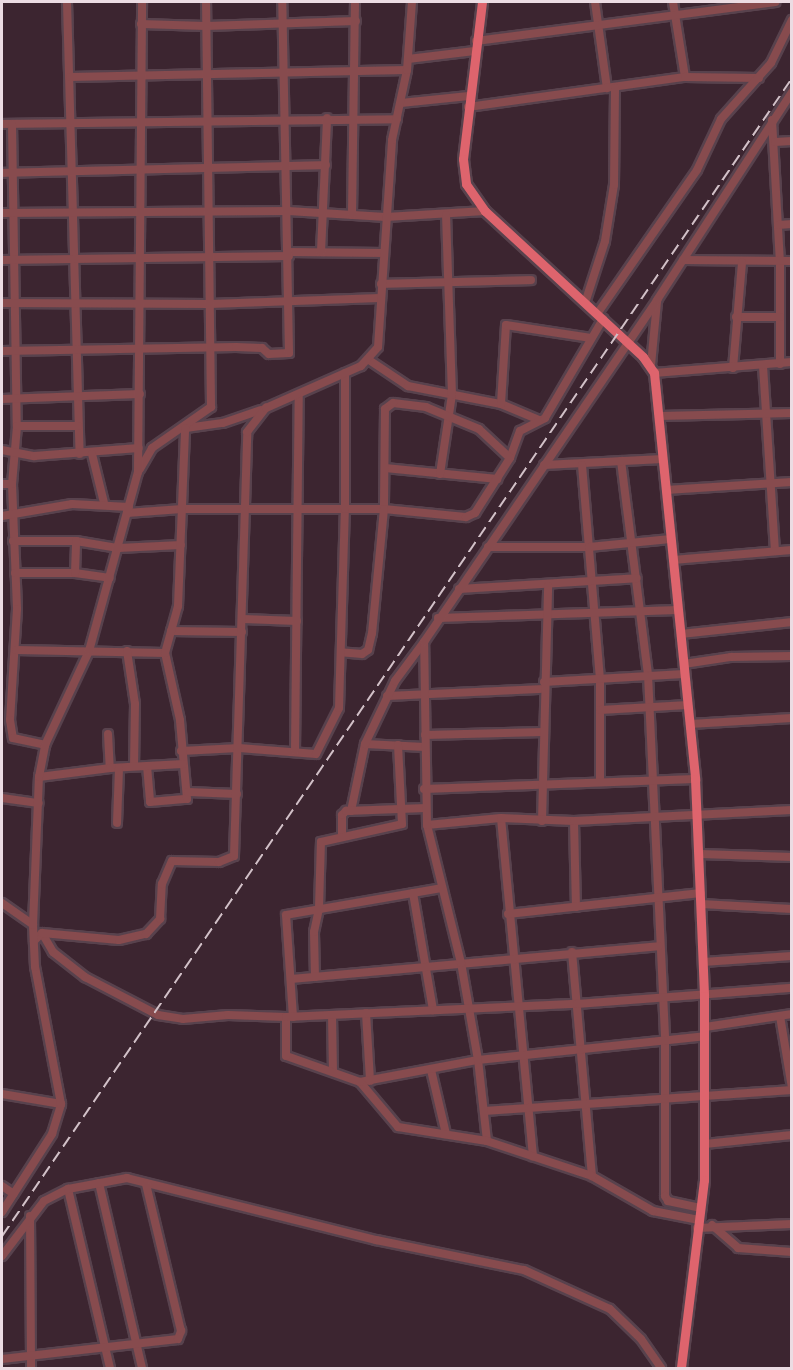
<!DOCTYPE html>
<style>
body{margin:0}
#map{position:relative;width:793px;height:1370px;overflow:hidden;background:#3c2530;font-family:Poppins,sans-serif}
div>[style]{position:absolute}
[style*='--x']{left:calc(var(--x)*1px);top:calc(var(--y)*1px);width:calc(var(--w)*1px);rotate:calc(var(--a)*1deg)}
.roads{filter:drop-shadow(2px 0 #58424d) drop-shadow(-2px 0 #58424d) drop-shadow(0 2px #58424d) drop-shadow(0 -2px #58424d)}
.minor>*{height:8px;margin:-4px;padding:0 4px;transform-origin:4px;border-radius:4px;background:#874b4e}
.major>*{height:9px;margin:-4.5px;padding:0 4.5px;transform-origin:4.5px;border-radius:4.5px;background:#de646d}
.rail>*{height:1.5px;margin-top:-0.75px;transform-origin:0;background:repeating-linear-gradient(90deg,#d2c1c8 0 12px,transparent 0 18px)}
span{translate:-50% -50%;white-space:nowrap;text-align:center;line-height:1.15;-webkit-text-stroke:6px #321b26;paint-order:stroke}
.frame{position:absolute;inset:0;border:3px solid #ecdce3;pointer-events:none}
</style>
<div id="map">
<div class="roads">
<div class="minor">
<div style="--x:67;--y:2;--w:452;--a:88.4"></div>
<div style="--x:595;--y:2;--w:87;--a:82.1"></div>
<div style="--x:673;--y:2;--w:76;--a:80.9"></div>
<div style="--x:141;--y:24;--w:65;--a:1.8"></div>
<div style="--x:206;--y:26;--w:150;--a:-1.9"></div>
<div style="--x:476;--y:41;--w:302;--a:-7.4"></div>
<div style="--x:408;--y:59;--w:67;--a:-6.8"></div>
<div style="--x:70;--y:77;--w:337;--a:-1.2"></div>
<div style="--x:401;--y:103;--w:68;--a:-5.9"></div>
<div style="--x:468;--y:107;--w:219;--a:-7.9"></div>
<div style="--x:685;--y:77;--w:74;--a:0.8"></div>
<div style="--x:772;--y:120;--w:141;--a:86.8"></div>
<div style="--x:780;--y:261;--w:103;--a:90"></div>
<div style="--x:2;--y:124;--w:395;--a:-0.7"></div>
<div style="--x:12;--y:124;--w:302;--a:89.1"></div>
<div style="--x:17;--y:426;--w:58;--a:94.9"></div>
<div style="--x:12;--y:484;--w:125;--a:87.7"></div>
<div style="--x:17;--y:609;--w:111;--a:93.6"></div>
<div style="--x:10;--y:720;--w:18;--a:81"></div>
<div style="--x:13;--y:738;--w:33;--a:12"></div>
<div style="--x:775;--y:142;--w:17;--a:-3"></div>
<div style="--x:2;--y:173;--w:324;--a:-1.4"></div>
<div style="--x:2;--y:213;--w:286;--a:-0.4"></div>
<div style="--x:288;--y:211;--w:98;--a:3.5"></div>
<div style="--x:386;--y:217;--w:99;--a:-3.5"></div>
<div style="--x:352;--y:215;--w:213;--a:-89.2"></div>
<div style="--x:778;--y:225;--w:14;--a:-4"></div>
<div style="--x:288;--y:252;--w:96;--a:0.6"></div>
<div style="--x:321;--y:252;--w:134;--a:-87.4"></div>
<div style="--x:2;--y:260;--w:287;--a:-0.8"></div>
<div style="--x:683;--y:260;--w:109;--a:0.5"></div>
<div style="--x:381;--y:284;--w:150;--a:-1.5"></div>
<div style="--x:2;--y:303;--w:208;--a:0.3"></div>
<div style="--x:210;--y:304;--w:170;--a:-2"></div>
<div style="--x:585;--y:303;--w:65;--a:-72.1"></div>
<div style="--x:605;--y:241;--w:57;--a:-80.9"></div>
<div style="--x:614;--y:185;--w:97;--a:-89.4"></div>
<div style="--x:597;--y:314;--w:175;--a:-55.2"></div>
<div style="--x:697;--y:170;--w:56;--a:-64.8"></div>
<div style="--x:721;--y:119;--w:75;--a:-48.2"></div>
<div style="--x:771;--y:63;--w:48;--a:-64"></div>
<div style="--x:736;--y:317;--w:44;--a:0"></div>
<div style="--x:2;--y:351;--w:234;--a:-1"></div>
<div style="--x:236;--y:347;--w:26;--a:2"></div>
<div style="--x:262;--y:348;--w:9;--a:41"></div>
<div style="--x:269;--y:354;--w:20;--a:-3"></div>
<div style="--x:289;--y:353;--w:351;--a:-91.1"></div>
<div style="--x:369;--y:360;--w:47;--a:33.7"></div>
<div style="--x:408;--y:386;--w:95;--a:11"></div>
<div style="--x:501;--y:404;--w:41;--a:22.8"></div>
<div style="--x:651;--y:365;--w:63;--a:-84.6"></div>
<div style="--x:763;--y:366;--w:185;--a:86.3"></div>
<div style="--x:733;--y:368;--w:106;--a:-85.1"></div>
<div style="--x:654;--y:373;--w:138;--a:-4.6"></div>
<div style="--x:2;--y:399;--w:138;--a:-2.1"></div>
<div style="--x:501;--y:404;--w:79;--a:-86.4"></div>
<div style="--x:506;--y:325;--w:86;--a:8.7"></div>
<div style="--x:659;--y:416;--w:133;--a:-1.3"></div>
<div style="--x:17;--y:426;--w:61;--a:0"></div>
<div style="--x:186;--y:428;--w:37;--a:-8"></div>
<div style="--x:223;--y:423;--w:40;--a:-18.9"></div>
<div style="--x:2;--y:450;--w:33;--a:11"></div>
<div style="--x:34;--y:456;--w:105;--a:-4.4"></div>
<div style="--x:92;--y:454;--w:50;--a:76.2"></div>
<div style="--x:510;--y:458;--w:29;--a:-70"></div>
<div style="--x:520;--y:431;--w:28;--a:-27"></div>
<div style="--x:545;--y:418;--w:115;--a:-59.6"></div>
<div style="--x:621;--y:461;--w:216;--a:82.8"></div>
<div style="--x:648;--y:675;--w:367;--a:87.3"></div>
<div style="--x:665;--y:1042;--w:154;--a:90"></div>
<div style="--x:665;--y:1196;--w:6;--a:59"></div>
<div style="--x:668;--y:1201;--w:34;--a:12"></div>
<div style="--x:544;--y:465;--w:119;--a:-2.9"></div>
<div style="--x:582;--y:465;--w:216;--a:85.2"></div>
<div style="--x:600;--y:680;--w:102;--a:90"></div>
<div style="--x:385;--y:468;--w:113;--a:5.6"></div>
<div style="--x:140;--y:469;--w:24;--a:-60"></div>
<div style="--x:152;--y:448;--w:72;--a:-34.8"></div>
<div style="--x:211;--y:407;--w:405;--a:-90.7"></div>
<div style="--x:440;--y:474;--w:80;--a:-81.4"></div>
<div style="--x:452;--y:395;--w:180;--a:-91.9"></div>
<div style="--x:2;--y:484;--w:10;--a:0"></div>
<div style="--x:666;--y:490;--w:126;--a:-3.6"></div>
<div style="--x:127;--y:513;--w:55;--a:-4.2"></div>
<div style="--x:182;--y:509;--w:202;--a:0"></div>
<div style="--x:384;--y:509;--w:82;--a:5.6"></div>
<div style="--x:466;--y:517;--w:10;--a:-24"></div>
<div style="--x:475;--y:513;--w:65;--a:-57.5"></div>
<div style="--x:510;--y:458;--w:42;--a:-136.9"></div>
<div style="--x:479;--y:429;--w:57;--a:-157.5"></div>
<div style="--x:426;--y:407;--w:33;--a:-173"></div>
<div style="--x:393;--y:403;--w:10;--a:143"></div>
<div style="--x:385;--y:409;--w:100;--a:90.6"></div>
<div style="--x:384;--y:509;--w:125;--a:95.5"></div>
<div style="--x:372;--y:633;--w:17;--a:103"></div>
<div style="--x:368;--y:650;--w:7;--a:146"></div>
<div style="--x:362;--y:654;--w:21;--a:-175"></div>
<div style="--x:2;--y:516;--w:71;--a:-9.7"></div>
<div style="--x:72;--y:504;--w:57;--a:3"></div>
<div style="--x:13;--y:541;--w:63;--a:0"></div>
<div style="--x:76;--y:541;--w:43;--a:9.5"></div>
<div style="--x:118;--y:548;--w:63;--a:-2.7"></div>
<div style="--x:488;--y:547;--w:101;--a:0"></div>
<div style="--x:589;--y:547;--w:82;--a:-5.6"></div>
<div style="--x:673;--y:560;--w:119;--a:-4.8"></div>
<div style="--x:15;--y:573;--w:60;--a:0"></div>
<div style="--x:75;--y:573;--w:35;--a:8"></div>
<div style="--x:75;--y:573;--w:32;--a:-88"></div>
<div style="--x:459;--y:589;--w:178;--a:-3.5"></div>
<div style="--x:438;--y:618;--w:240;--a:-1.9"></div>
<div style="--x:243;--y:619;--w:54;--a:2.1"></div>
<div style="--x:171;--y:631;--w:71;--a:0.8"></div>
<div style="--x:681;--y:634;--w:112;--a:-6.2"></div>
<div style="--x:16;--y:650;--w:149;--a:1.2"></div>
<div style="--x:127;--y:651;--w:54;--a:81.4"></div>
<div style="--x:135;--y:704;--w:62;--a:90.9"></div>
<div style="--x:684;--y:664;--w:48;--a:-8.5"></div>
<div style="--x:731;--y:657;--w:61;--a:-0.9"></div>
<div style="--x:544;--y:682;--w:140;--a:-3.3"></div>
<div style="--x:387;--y:696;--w:157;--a:-2.6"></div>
<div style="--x:600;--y:710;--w:88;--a:-3.3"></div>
<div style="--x:690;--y:724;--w:102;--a:-3.4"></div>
<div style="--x:108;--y:734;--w:34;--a:87"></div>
<div style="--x:425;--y:735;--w:119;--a:-1.4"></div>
<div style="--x:365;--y:744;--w:60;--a:2.9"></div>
<div style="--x:181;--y:751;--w:58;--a:-3"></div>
<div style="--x:239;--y:748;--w:77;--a:4.5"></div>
<div style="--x:316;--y:754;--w:51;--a:-63.4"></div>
<div style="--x:339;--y:708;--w:199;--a:-88.3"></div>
<div style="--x:345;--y:509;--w:136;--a:-90"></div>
<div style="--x:295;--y:751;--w:356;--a:-89.4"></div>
<div style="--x:147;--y:766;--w:36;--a:85"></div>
<div style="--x:150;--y:802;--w:37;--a:-5"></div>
<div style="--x:187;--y:799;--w:79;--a:-95.1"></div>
<div style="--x:180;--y:720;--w:69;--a:-102.6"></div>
<div style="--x:165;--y:653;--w:49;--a:-74.5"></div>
<div style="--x:178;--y:606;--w:178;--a:-87.7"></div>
<div style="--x:39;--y:777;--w:72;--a:-7.2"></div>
<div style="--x:110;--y:768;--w:73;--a:-3.1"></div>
<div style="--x:424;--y:789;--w:271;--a:-2.1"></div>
<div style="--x:188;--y:792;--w:49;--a:2.3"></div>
<div style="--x:2;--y:798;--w:37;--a:8"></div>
<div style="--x:351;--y:811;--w:68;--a:-78.2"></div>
<div style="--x:365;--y:744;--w:70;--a:-64.5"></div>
<div style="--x:395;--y:681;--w:49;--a:-53.4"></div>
<div style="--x:501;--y:818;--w:340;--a:84.6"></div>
<div style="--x:542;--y:821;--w:235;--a:-88.5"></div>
<div style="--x:574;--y:821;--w:86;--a:88.7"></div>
<div style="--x:117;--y:823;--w:55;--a:-87.9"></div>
<div style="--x:427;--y:825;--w:74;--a:-5.4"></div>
<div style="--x:501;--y:818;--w:73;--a:2.4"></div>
<div style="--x:574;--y:821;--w:218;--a:-2.9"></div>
<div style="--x:342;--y:836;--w:21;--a:-90"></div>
<div style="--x:342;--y:815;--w:6;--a:-45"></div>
<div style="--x:346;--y:811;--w:80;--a:-2.1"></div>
<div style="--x:700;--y:854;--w:92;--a:1.9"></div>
<div style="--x:413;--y:893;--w:119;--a:80.3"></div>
<div style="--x:2;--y:903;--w:38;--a:35"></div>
<div style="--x:701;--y:904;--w:91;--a:3.1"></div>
<div style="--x:508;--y:914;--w:194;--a:-6.2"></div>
<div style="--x:42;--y:933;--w:22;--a:60"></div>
<div style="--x:53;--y:952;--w:41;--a:38"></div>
<div style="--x:85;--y:977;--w:82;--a:27.5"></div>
<div style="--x:158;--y:1015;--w:25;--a:9"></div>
<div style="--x:183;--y:1019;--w:45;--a:-5.1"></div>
<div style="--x:228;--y:1015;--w:58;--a:2"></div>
<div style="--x:34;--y:941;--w:11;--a:-45"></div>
<div style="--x:42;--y:933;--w:77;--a:5.2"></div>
<div style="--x:119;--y:940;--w:28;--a:-13"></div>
<div style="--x:146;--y:934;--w:21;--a:-47"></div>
<div style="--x:160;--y:919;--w:35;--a:-87"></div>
<div style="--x:162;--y:884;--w:25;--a:-67"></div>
<div style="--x:172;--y:861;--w:47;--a:1.2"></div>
<div style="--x:219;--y:862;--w:16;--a:-22"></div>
<div style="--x:234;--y:856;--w:424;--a:-88.2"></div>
<div style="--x:247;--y:432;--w:31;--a:-52"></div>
<div style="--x:266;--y:408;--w:104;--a:-23.9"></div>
<div style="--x:361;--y:366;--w:25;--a:-48"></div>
<div style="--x:378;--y:347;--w:207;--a:-86.1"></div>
<div style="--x:392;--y:140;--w:72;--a:-77.9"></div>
<div style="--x:407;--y:70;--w:68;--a:-85.8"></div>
<div style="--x:572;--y:952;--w:225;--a:84.9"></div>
<div style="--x:703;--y:962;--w:89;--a:-3.9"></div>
<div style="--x:315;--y:977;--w:45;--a:-91.3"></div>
<div style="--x:314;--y:932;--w:25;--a:-78"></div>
<div style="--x:319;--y:908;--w:66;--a:-88.3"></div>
<div style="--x:321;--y:842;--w:83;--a:-12.5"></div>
<div style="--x:402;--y:824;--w:79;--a:-92.9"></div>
<div style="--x:291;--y:979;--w:369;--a:-5.1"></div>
<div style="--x:366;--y:1013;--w:68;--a:86.6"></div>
<div style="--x:332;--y:1015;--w:55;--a:89"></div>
<div style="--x:780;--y:1016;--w:73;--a:80.5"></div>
<div style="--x:293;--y:1017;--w:102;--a:-93.9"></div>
<div style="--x:286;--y:915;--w:158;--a:-9.8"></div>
<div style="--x:705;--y:1027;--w:88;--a:-8.5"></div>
<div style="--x:431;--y:1070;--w:66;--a:76.8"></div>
<div style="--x:360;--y:1082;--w:120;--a:-10.6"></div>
<div style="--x:478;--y:1060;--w:228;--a:-6"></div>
<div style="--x:2;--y:1094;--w:60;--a:9.6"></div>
<div style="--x:484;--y:1111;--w:309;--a:-3.9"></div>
<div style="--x:487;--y:1141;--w:81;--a:-96.3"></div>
<div style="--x:478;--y:1060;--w:98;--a:-99.9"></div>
<div style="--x:461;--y:963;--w:142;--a:-103.8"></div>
<div style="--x:427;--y:825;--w:183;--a:-90.9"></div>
<div style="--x:424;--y:642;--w:414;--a:-55.7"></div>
<div style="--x:657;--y:300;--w:248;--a:-57"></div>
<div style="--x:705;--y:1144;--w:87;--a:-5.9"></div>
<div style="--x:99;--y:1183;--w:190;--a:76.9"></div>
<div style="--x:2;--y:1186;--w:14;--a:34"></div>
<div style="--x:68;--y:1189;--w:184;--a:76.8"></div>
<div style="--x:2;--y:1212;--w:93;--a:-57.3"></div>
<div style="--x:52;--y:1134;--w:31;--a:-73"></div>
<div style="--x:61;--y:1104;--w:139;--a:-100.7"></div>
<div style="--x:35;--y:967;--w:42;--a:-92.7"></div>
<div style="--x:33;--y:925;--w:148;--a:-87.7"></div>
<div style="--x:39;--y:777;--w:33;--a:-79"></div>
<div style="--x:45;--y:745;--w:104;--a:-64.9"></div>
<div style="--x:89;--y:651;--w:186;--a:-74.7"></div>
<div style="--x:138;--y:472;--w:470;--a:-89.5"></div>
<div style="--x:30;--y:1216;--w:152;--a:89.6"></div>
<div style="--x:699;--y:1220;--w:47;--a:-168.9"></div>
<div style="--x:653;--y:1211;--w:70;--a:-150.2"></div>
<div style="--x:592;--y:1176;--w:111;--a:-161.6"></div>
<div style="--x:487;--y:1141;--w:90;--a:-171.1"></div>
<div style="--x:398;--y:1127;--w:59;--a:-130.2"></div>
<div style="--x:360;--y:1082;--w:78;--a:-160.6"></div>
<div style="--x:286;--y:1056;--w:39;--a:-90"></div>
<div style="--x:286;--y:1017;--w:291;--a:-2.6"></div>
<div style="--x:577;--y:1004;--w:216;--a:-4.3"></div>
<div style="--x:712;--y:1225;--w:35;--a:41"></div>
<div style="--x:738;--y:1248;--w:54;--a:4.2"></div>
<div style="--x:697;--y:1228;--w:95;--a:-2.4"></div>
<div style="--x:2;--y:1256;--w:69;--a:-52.6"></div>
<div style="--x:44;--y:1201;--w:27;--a:-27"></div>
<div style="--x:68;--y:1189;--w:60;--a:-10.6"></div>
<div style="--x:127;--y:1178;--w:257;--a:14"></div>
<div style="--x:376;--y:1240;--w:151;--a:11.5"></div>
<div style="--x:524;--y:1270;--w:94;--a:24.4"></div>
<div style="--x:610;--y:1309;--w:43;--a:44.1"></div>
<div style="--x:641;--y:1339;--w:35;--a:55"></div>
<div style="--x:2;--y:1359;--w:177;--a:-6.5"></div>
<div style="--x:178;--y:1339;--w:9;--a:-69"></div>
<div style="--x:181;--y:1331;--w:151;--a:-103.4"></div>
</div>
<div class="major">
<div style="--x:482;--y:2;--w:158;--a:96.9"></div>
<div style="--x:463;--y:159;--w:25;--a:83"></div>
<div style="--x:466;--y:184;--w:33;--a:55"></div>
<div style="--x:485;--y:211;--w:215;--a:42.7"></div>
<div style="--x:643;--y:357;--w:19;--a:55"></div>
<div style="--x:654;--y:373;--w:408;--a:84.2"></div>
<div style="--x:695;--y:779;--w:217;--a:87.6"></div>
<div style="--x:704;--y:996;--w:184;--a:90"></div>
<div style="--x:704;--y:1180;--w:189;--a:97"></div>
</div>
</div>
<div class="rail">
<div style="--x:2;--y:1236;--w:1402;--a:-55.7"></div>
</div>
<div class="frame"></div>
</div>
